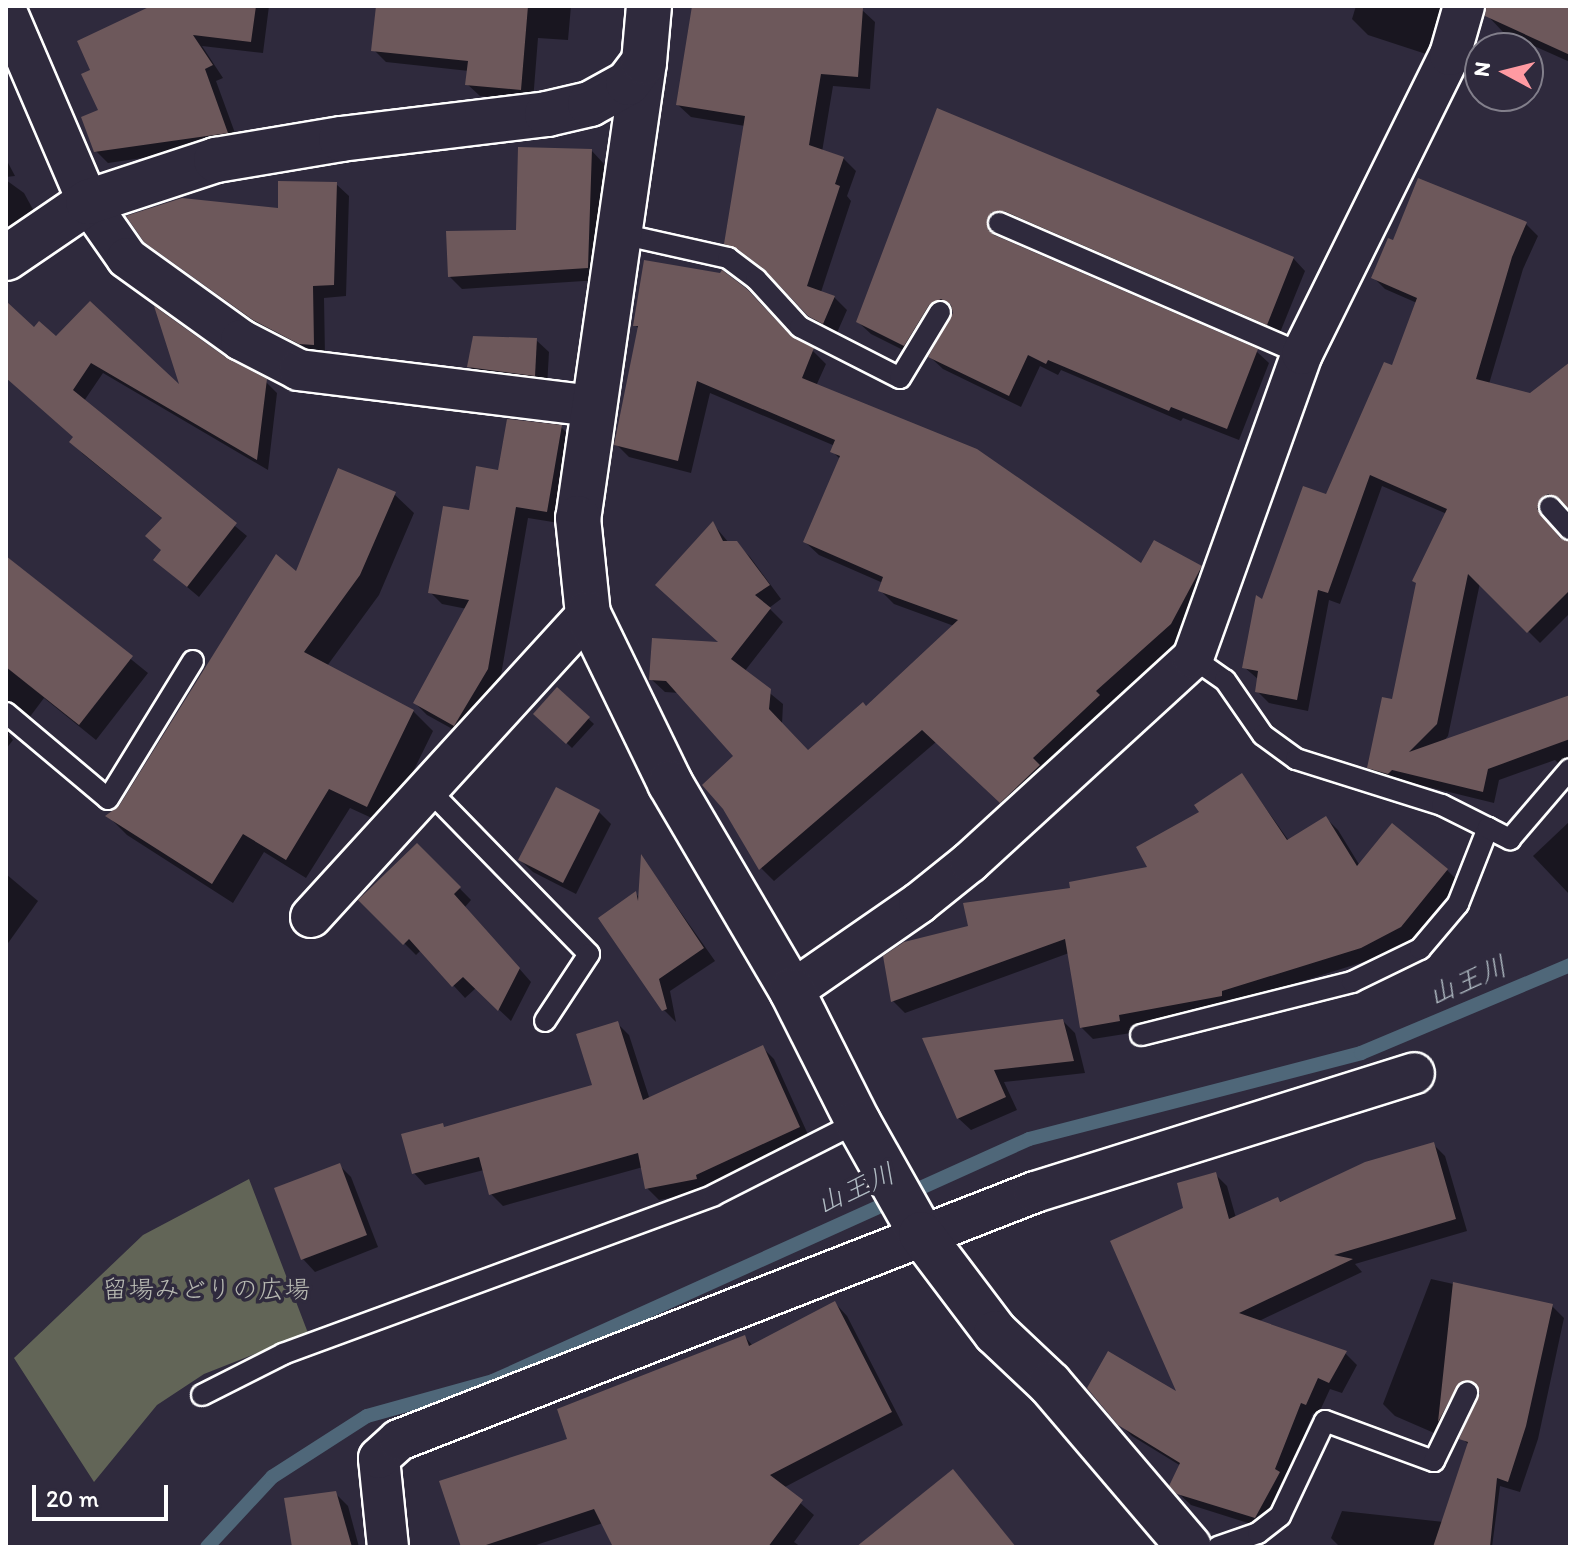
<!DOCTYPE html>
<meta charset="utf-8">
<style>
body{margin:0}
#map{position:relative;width:1576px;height:1553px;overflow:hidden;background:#2f2a3d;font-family:Itim,"Klee One",sans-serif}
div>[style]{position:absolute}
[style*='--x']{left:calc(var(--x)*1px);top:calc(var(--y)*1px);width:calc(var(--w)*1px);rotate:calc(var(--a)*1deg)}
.green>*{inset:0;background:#626557}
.shadow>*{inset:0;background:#0007}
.stream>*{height:14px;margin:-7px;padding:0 7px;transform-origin:7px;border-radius:7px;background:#4f6779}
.building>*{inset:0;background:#6d585b}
.roads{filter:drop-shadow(2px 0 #fff) drop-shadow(-2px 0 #fff) drop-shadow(0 2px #fff) drop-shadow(0 -2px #fff)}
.service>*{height:20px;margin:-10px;padding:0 10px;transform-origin:10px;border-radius:10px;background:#2f2a3d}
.minor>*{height:40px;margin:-20px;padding:0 20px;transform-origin:20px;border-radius:20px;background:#2f2a3d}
.tertiary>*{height:44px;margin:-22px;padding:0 22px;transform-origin:22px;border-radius:22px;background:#2f2a3d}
span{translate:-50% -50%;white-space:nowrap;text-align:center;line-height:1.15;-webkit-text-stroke:7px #2f2a3d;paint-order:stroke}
.park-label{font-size:26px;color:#b8bab3}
.water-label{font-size:28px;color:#b0bbc3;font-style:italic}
.frame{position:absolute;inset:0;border:8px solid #fff;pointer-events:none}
.north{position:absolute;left:1464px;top:32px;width:80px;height:80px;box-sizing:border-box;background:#2f2a3d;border:2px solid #827f8b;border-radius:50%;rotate:277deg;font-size:22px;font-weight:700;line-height:32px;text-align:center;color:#fff}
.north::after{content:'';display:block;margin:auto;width:28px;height:36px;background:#ff9aa2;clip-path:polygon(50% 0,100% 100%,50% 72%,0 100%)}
.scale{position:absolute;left:32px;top:1485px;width:136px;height:36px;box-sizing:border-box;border:4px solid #fff;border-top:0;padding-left:10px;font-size:24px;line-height:28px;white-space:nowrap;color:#fff;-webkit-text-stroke:6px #2f2a3d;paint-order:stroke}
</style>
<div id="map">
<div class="green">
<div style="clip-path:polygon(249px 1179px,308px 1333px,204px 1374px,157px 1405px,94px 1482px,14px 1358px,143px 1235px)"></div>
</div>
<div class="shadow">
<div style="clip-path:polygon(147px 6px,269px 6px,263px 53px,202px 46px,223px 78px,216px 81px,239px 144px,108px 163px,96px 151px,101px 112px,92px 71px,148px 10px)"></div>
<div style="clip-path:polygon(378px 6px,571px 6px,568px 40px,538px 38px,533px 101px,480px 96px,467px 84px,469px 71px,386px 62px,374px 50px)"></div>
<div style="clip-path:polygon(694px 6px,862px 10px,875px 22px,870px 89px,833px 86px,822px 152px,843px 158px,856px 171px,847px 196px,851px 201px,821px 292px,834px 297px,847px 310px,836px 335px,823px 329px,775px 278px,739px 256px,727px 243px,745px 126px,691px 117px,678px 105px)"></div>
<div style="clip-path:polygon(1356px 6px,1442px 6px,1426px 54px,1368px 35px,1352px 19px)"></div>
<div style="clip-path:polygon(1488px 6px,1570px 6px,1570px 62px,1503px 32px,1487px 15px)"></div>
<div style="clip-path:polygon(938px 110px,1293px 258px,1305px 271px,1279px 335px,999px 229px,997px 238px,1256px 351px,1269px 363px,1239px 440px,1183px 418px,1181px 421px,1061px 370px,1058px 375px,1040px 366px,1021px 407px,943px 369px,930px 357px,953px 319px,954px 310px,941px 317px,917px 357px,871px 334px,858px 322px)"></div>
<div style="clip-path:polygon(592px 151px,604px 164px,599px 280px,462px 289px,450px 277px,518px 232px)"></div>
<div style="clip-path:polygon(6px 159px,15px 176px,6px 177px)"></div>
<div style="clip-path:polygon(6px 180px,24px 193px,41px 224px,6px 248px)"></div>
<div style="clip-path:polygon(336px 184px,349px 196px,346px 296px,324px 298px,325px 356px,313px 355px,268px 332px,145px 240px,280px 210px)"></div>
<div style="clip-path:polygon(1526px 224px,1538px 236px,1523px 269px,1489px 384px,1531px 395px,1570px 364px,1570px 508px,1554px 508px,1548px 516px,1552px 530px,1565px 543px,1570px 542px,1570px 613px,1540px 643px,1480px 583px,1448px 736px,1442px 743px,1570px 701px,1570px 775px,1555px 760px,1499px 780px,1494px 803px,1404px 781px,1400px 785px,1381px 779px,1369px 767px,1394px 701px,1447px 514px,1382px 486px,1340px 604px,1329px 600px,1308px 711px,1269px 703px,1257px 691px,1259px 680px,1244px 667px,1263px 602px,1328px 497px,1393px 367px,1417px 303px,1385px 289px,1374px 278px)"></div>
<div style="clip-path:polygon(6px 304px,34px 330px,183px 391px,226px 360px,265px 381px,277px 393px,268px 470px,103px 373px,84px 401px,247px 536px,199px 597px,155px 560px,162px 551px,163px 519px,83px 454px,72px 442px,75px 438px,6px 374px)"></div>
<div style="clip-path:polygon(635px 325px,792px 339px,812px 350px,826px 364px,816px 386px,1142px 566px,1200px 568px,1214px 581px,1184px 637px,1108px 706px,1112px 710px,1015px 815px,936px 742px,774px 881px,761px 868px,736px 756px,680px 693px,665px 692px,651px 679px,722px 645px,713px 524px,729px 543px,736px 543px,750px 557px,781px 599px,769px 608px,783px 622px,744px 672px,783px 704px,782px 724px,809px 752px,866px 708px,954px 626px,894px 604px,880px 590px,883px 583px,819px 555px,805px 542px,840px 459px,832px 451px,835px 446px,710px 393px,691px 473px,629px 457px,616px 444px,639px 329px)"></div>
<div style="clip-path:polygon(536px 340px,549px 352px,547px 387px,482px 379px,470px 367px)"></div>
<div style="clip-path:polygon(561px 427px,573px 439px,559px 523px,528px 518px,500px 681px,467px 737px,427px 715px,415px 703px,467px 609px,442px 604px,430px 592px,470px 513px,499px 472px)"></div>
<div style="clip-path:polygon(394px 494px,414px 513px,379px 595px,327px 666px,413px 711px,433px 731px,387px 825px,350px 808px,306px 878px,264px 852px,233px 903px,127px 835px,108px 816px,121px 807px,297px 574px)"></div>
<div style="clip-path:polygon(6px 558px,148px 673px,96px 740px,44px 698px,29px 718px,19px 716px,11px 722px,9px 735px,13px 740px,6px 749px)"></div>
<div style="clip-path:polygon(557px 690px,594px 724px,572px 748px,536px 714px)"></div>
<div style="clip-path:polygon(1242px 775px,1289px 841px,1326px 818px,1338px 830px,1360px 866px,1447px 870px,1459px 882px,1412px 939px,1373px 959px,1233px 1003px,1233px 1008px,1130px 1026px,1131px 1033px,1093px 1039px,1081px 1027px,1069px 953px,905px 1013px,893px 1001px,970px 928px,1073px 889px,1150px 868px)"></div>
<div style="clip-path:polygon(599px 812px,611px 824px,576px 894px,533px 872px,520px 860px)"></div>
<div style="clip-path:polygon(1570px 821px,1570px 895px,1533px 856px)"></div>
<div style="clip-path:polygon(417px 845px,471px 900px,465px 907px,531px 982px,511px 1021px,476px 988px,465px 998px,421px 950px,416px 955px,361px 900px)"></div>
<div style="clip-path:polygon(643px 859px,715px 961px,670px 991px,676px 1022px,664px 1010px,636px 894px,641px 899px)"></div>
<div style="clip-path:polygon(6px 874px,38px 901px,6px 946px)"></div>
<div style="clip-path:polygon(1063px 1021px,1075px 1033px,1085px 1073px,1004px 1082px,1017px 1110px,971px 1130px,958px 1118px,925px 1040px)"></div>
<div style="clip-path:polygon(617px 1023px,629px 1035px,650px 1100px,762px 1047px,774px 1059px,810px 1139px,707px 1187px,707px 1191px,659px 1200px,647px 1188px,643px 1167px,503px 1206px,491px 1194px,484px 1170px,425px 1185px,414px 1173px,442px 1125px,446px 1129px,595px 1087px)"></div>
<div style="clip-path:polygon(1433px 1144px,1445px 1156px,1467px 1231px,1355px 1264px,1362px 1272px,1257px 1322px,1345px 1353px,1357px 1365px,1342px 1393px,1330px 1389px,1318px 1415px,1313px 1413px,1267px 1529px,1191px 1505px,1178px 1493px,1181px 1466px,1132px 1436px,1119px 1423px,1180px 1396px,1186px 1210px,1215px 1174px,1227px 1186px,1236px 1218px)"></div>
<div style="clip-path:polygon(339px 1165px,351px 1177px,378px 1247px,315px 1272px,303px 1259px,276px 1189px)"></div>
<div style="clip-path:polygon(1431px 1279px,1552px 1306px,1564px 1318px,1538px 1439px,1520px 1492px,1500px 1486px,1492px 1547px,1340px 1547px,1331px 1538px,1342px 1511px,1444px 1522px,1469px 1445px,1462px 1438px,1481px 1399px,1480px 1391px,1471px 1394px,1448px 1439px,1395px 1416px,1383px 1404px)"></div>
<div style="clip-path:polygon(835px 1303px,847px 1316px,903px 1425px,783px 1488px,814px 1515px,794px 1542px,801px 1547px,615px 1547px,603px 1523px,530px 1547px,464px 1547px,570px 1440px,745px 1337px,753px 1346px)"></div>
<div style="clip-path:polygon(335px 1493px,348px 1506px,359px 1547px,294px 1547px)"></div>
</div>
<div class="stream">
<div style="--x:207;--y:1547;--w:96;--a:-47.1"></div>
<div style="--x:272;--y:1477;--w:113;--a:-32.7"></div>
<div style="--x:367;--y:1416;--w:131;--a:-15.5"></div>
<div style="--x:493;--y:1381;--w:588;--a:-24.3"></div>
<div style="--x:1029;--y:1139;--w:343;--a:-14.5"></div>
<div style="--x:1361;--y:1053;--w:227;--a:-22.8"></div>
</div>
<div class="building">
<div style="clip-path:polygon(151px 6px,256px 6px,251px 42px,193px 35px,213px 65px,205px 69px,228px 133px,94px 152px,81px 117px,98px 110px,81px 74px,90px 70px,77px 41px)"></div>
<div style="clip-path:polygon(376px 6px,528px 6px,521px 90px,465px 85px,468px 61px,371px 51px)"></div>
<div style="clip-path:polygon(692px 6px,863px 8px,858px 77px,821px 74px,809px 145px,844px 157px,835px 184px,840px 186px,807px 286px,835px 296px,823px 324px,808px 316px,764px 269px,736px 248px,724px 244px,745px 116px,676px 105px)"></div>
<div style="clip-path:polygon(1486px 6px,1570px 6px,1570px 55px,1485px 16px)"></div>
<div style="clip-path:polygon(937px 108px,1294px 257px,1267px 325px,1004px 211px,992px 212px,987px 219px,988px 230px,994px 235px,1258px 349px,1227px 429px,1171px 407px,1169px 411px,1048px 360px,1046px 364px,1028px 355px,1009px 396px,928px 357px,953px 313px,951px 305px,941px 299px,929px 305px,904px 346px,856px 322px)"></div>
<div style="clip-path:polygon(518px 147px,592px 149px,588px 268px,448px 277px,446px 231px,516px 230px)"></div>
<div style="clip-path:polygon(1418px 178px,1527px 222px,1512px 257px,1476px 379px,1530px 393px,1570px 362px,1570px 510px,1559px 498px,1548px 494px,1541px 498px,1537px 509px,1560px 538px,1570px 542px,1570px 590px,1527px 633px,1468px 574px,1437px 724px,1409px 752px,1570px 695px,1570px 739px,1488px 769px,1483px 792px,1392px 770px,1388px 774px,1367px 768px,1382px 697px,1392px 699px,1416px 583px,1412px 581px,1447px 509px,1370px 475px,1328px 593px,1318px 590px,1297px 700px,1255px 692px,1258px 671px,1242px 668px,1256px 595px,1262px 599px,1303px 486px,1326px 494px,1384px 362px,1392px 365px,1417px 298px,1371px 278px,1388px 238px,1393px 240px)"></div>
<div style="clip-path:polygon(278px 181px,337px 182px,334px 285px,313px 286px,314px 345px,299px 344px,253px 320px,144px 242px,126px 216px,182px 198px,278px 208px)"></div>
<div style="clip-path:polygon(644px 260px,720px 273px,722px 270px,747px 289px,791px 336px,814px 348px,802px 378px,977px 449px,1141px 563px,1154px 540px,1202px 566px,1171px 624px,1096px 691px,1100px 695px,1033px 758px,1040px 765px,1000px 803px,922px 730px,759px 870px,723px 809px,702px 785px,733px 756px,666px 681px,649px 680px,652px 638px,718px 642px,655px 585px,713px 521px,723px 541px,737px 541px,770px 585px,755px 595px,771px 608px,731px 659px,771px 689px,769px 709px,808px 750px,863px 702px,866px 706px,958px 620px,878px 591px,883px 577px,803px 542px,840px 456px,830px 452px,835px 440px,697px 381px,678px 461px,614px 445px,638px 326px,633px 326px)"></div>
<div style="clip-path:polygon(6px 301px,34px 327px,39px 321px,56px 336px,90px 301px,179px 384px,154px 306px,228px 359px,267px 379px,257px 460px,91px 363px,73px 390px,237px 523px,187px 587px,153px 560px,161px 550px,145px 536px,162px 518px,69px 442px,73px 437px,6px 378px)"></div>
<div style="clip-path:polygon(473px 336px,537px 338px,535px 376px,467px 367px)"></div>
<div style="clip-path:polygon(507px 419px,562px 425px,547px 512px,516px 507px,488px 669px,454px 726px,413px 703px,469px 600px,428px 593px,443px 506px,469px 510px,476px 466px,498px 470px)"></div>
<div style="clip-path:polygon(338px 468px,396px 492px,360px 575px,304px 652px,414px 710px,367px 807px,329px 789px,286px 860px,243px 834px,212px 884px,105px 816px,119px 806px,276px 554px,296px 571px)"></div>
<div style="clip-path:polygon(6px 556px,133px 656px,79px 725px,6px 667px)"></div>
<div style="clip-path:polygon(557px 687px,590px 717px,566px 744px,533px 714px)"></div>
<div style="clip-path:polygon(1242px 773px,1287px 840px,1326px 816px,1357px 866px,1392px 823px,1448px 869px,1401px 927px,1361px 948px,1222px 991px,1222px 996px,1119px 1015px,1120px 1021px,1080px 1028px,1065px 939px,891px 1002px,883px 956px,904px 942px,968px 926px,963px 903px,1070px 888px,1069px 882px,1147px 867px,1136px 847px,1199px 812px,1194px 805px)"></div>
<div style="clip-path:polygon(556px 787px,600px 810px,563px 883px,518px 860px)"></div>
<div style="clip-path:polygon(417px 843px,461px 887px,454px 894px,520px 968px,498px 1011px,463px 977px,452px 987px,409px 939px,403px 945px,358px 900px)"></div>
<div style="clip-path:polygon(641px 854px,704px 948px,659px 979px,667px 1009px,662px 1011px,598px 918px,636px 891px,638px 901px)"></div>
<div style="clip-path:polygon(1063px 1019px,1074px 1061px,994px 1070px,1006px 1097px,957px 1119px,922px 1038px)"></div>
<div style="clip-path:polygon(618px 1021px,643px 1100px,763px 1045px,800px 1127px,696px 1175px,697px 1179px,645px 1189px,638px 1153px,489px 1195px,479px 1157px,412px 1174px,401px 1134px,443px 1123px,444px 1127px,592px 1085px,576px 1034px)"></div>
<div style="clip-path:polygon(1434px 1142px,1456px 1219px,1334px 1255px,1353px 1259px,1239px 1313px,1347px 1351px,1329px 1383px,1318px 1378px,1306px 1405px,1301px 1403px,1275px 1469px,1280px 1472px,1255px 1518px,1177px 1494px,1169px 1486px,1180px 1463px,1118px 1425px,1087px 1388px,1108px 1351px,1176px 1391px,1110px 1241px,1183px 1208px,1177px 1183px,1216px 1172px,1229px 1219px,1278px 1197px,1280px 1202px,1365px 1162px)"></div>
<div style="clip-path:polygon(340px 1163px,367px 1235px,301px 1260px,274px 1188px)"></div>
<div style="clip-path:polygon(1453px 1282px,1553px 1304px,1526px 1426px,1508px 1482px,1497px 1478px,1490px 1547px,1433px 1547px,1468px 1442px,1459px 1439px,1480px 1393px,1472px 1381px,1459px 1383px,1438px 1422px)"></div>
<div style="clip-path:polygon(835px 1301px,892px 1412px,770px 1475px,803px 1500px,768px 1547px,613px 1547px,594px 1509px,480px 1547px,461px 1547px,439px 1481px,567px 1439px,557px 1409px,745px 1335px,749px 1346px)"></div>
<div style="clip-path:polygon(953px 1469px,1016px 1547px,856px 1547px)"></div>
<div style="clip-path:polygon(336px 1491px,352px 1547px,292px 1547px,284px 1498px)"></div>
</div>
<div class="roads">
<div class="service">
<div style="--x:999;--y:223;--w:330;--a:23.4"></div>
<div style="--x:621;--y:234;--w:110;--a:12.6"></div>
<div style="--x:728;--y:258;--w:35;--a:37"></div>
<div style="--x:756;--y:279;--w:65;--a:47.5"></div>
<div style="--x:800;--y:327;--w:112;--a:27"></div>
<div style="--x:900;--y:378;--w:77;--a:-58.8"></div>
<div style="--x:1550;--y:507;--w:30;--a:48"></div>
<div style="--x:1193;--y:658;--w:39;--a:35"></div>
<div style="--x:1225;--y:680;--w:67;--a:55.4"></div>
<div style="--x:1263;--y:735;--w:41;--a:36"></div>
<div style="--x:1296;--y:759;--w:153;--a:17.5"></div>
<div style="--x:1442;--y:805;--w:51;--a:26.6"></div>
<div style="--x:6;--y:713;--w:133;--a:40.1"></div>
<div style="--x:108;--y:799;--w:162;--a:-58.4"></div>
<div style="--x:429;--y:790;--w:229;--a:45.7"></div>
<div style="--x:589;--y:954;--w:80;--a:123.3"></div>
<div style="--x:1141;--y:1035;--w:218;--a:-14.1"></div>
<div style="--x:1352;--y:982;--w:76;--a:-25.9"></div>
<div style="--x:1420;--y:949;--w:59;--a:-49.8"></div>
<div style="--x:1458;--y:904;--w:82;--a:-68.5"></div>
<div style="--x:1488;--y:828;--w:25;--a:27"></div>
<div style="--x:1510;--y:839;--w:92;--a:-49.4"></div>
<div style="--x:202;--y:1395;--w:91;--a:-26.8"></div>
<div style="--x:283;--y:1354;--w:459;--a:-20.2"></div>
<div style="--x:714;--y:1195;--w:161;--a:-26.9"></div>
<div style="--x:1218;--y:1547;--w:42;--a:-19.3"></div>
<div style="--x:1258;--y:1533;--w:28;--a:-38"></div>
<div style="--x:1280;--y:1516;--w:105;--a:-64.7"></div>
<div style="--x:1325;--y:1421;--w:116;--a:20.2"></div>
<div style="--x:1434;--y:1461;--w:76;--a:-64.1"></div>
</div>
<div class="minor">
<div style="--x:6;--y:11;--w:208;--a:66.8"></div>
<div style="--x:88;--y:202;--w:68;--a:55.1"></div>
<div style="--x:127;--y:258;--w:140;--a:35.7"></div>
<div style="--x:241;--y:340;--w:65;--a:27.3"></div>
<div style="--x:299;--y:370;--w:297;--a:7"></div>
<div style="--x:311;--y:917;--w:411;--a:-47.6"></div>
<div style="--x:792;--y:991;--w:155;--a:-34.7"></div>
<div style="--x:919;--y:903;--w:65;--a:-38.8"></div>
<div style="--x:970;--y:862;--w:302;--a:-42.5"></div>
<div style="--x:1193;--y:658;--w:323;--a:-70.3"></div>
<div style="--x:1302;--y:354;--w:334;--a:-63.7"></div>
<div style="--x:1450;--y:55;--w:51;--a:-74.1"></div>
<div style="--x:388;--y:1547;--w:89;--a:-95.8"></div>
<div style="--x:379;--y:1458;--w:27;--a:-42"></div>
<div style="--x:399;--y:1440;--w:683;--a:-21.3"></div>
<div style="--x:1035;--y:1192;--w:397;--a:-17.4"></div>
</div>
<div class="tertiary">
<div style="--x:644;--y:62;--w:461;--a:98.2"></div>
<div style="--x:578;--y:518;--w:97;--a:84.1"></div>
<div style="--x:588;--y:614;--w:188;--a:64.1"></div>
<div style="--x:670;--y:783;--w:241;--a:59.6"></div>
<div style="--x:792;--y:991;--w:147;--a:63.3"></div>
<div style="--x:858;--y:1122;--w:129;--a:60.6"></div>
<div style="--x:921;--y:1234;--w:124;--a:52.9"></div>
<div style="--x:996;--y:1333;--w:74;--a:43.4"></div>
<div style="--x:1050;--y:1384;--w:214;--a:49.5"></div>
<div style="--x:6;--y:258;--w:99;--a:-34.3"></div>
<div style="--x:88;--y:202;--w:135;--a:-18.2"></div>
<div style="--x:216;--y:160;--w:127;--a:-9.5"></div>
<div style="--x:341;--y:139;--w:208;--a:-6.9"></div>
<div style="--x:547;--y:114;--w:44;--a:-13.1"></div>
<div style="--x:590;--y:104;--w:43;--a:-28.9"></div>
<div style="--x:628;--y:83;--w:26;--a:-53"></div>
<div style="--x:644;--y:62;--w:56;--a:-84.9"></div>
</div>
</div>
<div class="park-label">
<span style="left:206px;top:1290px">留場みどりの広場</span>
</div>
<div class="water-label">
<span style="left:1467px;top:980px;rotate:-23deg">山王川</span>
<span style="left:855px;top:1188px;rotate:-24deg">山王川</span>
</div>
<div class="frame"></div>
<div class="north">N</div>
<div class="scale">20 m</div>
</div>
